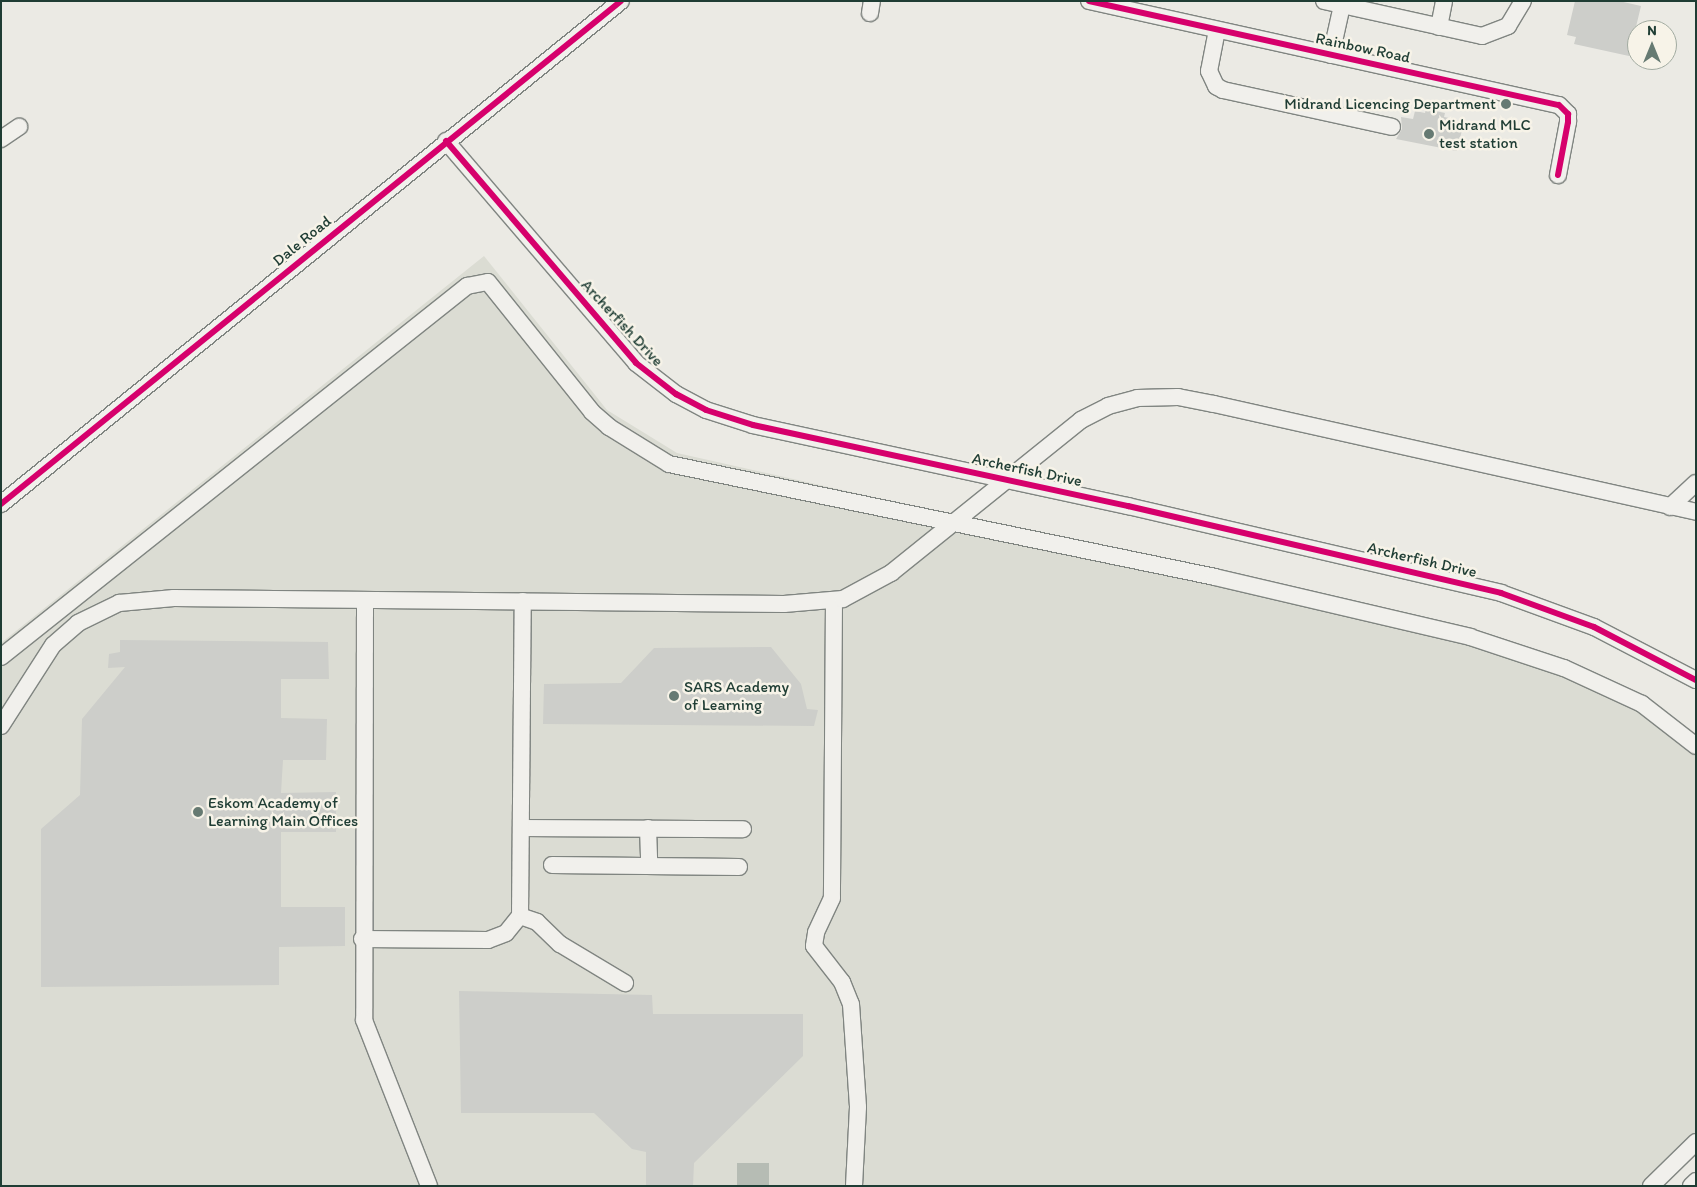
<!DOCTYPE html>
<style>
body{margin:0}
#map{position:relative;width:1697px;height:1187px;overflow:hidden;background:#ebeae4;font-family:Itim,sans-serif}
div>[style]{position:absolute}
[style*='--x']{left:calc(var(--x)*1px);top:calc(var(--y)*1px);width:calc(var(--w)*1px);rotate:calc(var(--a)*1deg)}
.built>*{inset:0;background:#dbdcd3}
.water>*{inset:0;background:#b6bcb4}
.building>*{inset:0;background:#cdceca}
.roads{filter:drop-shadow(1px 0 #808581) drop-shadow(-1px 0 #808581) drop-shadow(0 1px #808581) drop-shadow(0 -1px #808581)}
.minor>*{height:16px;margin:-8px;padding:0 8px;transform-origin:8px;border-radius:8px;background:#f1f0ec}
.cycleway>*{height:6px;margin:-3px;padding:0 3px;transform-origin:3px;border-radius:3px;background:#d6006c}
.dots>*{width:14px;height:14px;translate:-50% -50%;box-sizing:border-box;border:2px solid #f7f3e8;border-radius:50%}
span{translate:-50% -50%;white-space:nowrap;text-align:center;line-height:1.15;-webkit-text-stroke:5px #f7f3e8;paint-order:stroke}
.street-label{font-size:16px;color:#1f3d34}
.poi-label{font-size:16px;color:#1f3d34}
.right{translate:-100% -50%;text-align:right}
.left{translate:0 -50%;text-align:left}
.frame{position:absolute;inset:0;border:2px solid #1f3d34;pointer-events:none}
.north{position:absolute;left:1627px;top:20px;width:50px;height:50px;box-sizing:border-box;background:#f7f3e8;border:1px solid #a1aaa0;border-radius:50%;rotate:0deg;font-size:14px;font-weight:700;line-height:20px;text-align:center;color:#1f3d34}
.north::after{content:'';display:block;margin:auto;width:18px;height:22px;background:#667a72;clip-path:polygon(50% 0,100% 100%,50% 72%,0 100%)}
</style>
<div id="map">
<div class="built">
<div style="clip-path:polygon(484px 256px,607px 410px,677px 453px,940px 512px,944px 515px,969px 517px,1337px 600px,1561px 663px,1666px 712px,1696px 738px,1696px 1155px,1664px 1186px,1px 1186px,1px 643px)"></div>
</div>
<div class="water">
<div style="clip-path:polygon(737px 1163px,769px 1163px,769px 1186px,737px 1186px)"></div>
</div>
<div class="building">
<div style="clip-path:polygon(1575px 1px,1619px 1px,1641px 6px,1629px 56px,1574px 44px,1576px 37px,1567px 35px)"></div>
<div style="clip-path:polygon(1426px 109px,1445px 113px,1444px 117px,1454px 119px,1453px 128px,1462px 130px,1457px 151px,1396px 139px,1402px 129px,1401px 117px,1413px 119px,1415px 111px,1425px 113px)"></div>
<div style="clip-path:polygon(120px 640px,328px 642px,329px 679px,281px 679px,281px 718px,327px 719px,326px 760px,283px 760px,281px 793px,336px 792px,336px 832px,281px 832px,281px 907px,345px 907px,345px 946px,279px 947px,279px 985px,41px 987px,41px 829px,80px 795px,82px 719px,125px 667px,108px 668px,109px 654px,120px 652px)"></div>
<div style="clip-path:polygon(771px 647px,801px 684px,807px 709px,818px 710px,814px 726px,543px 724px,544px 684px,621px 683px,654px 648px)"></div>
<div style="clip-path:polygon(459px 991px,652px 995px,653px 1014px,803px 1014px,803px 1056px,694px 1163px,693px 1186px,646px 1186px,646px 1152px,632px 1149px,594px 1113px,461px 1113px)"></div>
</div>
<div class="roads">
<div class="minor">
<div style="--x:1089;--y:1;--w:481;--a:12.5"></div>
<div style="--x:1559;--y:105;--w:13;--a:45"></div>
<div style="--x:1568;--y:114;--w:8;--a:90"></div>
<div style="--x:1568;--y:122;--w:54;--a:100.7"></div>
<div style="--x:1324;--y:1;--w:162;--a:12.5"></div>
<div style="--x:1482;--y:36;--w:28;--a:-21"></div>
<div style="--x:1508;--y:26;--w:29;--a:-59"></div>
<div style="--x:870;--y:13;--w:12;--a:-81"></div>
<div style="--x:1439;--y:27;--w:26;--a:-79"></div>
<div style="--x:1217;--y:30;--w:42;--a:101"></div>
<div style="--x:1209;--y:71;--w:17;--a:65"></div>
<div style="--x:1216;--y:86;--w:8;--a:30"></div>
<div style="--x:1223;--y:90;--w:173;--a:12.3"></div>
<div style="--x:1331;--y:55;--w:55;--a:-77.5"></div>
<div style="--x:1;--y:139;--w:22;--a:-34"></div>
<div style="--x:446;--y:141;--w:292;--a:49.4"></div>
<div style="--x:636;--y:363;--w:51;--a:37.8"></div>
<div style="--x:676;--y:394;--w:34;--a:28"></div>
<div style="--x:706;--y:410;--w:49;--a:17.7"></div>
<div style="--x:753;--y:425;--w:384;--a:12.2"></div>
<div style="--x:1128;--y:506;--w:383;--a:13.1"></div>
<div style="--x:1501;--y:593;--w:99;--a:20.1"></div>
<div style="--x:1594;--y:627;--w:115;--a:27.5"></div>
<div style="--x:1;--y:504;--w:798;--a:-39.05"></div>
<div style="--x:1670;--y:507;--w:35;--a:-43"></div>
<div style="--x:365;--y:600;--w:420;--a:90.1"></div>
<div style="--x:364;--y:1020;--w:178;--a:68.6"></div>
<div style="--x:834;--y:600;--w:298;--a:90.4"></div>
<div style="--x:832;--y:898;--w:38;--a:115"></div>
<div style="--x:816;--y:933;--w:13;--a:99"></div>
<div style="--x:814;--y:946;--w:46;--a:52.1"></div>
<div style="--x:842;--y:982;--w:24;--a:68"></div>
<div style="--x:851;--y:1004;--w:103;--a:86.1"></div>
<div style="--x:858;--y:1107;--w:79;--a:92.9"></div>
<div style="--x:1;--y:657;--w:596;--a:-38.52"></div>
<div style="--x:467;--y:286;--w:21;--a:-11"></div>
<div style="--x:488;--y:282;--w:166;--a:51.3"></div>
<div style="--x:592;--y:412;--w:23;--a:41"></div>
<div style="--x:609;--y:427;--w:70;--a:31.7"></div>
<div style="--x:669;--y:464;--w:558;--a:11.69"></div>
<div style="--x:1215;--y:577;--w:262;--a:13.2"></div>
<div style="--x:1470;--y:637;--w:99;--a:18.3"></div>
<div style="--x:1564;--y:668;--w:86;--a:24.8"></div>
<div style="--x:1642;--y:704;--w:68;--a:37.9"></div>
<div style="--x:1;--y:726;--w:96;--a:-57.3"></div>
<div style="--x:53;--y:645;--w:33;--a:-41"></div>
<div style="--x:78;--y:623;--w:46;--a:-26"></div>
<div style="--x:119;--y:603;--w:55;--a:-5.2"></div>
<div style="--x:174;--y:598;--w:610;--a:0.56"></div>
<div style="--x:784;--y:604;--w:59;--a:-4.8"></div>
<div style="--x:843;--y:599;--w:55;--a:-28.4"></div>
<div style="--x:891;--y:573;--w:244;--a:-38.8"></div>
<div style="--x:1081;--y:420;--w:30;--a:-27"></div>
<div style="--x:1108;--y:406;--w:30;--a:-15"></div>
<div style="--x:1137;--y:398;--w:41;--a:-1.4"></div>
<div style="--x:1178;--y:397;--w:37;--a:11"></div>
<div style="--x:1214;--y:404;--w:494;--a:12.6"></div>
<div style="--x:522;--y:828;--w:221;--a:0.3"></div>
<div style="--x:648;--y:828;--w:38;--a:88"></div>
<div style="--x:552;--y:865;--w:187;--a:0.6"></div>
<div style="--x:520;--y:916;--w:18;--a:19"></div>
<div style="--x:537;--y:922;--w:32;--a:44"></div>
<div style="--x:560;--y:944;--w:76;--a:31"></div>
<div style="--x:362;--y:939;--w:126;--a:0.5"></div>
<div style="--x:488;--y:940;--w:19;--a:-21"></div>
<div style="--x:506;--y:933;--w:22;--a:-51"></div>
<div style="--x:520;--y:916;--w:315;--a:-89.5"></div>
<div style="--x:1651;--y:1186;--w:63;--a:-44.4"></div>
<div style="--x:1691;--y:1186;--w:7;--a:-45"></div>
</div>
</div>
<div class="cycleway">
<div style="--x:1089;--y:1;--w:481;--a:12.5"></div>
<div style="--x:1559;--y:105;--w:13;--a:45"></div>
<div style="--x:1568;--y:114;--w:8;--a:90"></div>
<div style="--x:1568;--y:122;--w:54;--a:100.7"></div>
<div style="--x:446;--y:141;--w:292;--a:49.4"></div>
<div style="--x:636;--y:363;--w:51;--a:37.8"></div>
<div style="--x:676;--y:394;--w:34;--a:28"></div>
<div style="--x:706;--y:410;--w:49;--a:17.7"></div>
<div style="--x:753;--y:425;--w:384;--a:12.2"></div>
<div style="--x:1128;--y:506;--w:383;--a:13.1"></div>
<div style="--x:1501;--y:593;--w:99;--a:20.1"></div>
<div style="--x:1594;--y:627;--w:115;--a:27.5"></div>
<div style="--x:1;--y:504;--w:798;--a:-39.05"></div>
</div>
<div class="dots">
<div style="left:1506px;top:104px;background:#667a72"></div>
<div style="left:1429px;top:134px;background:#667a72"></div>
<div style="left:674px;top:696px;background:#667a72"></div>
<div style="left:198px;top:812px;background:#667a72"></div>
</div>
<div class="street-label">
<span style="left:1363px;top:48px;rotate:12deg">Rainbow Road</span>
<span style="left:302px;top:241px;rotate:-39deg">Dale Road</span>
<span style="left:622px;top:323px;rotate:47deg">Archerfish Drive</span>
<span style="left:1027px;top:470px;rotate:12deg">Archerfish Drive</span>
<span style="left:1422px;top:560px;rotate:13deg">Archerfish Drive</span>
</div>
<div class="poi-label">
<span class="right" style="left:1496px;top:104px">Midrand Licencing Department</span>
<span class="left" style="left:1439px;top:134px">Midrand MLC<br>test station</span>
<span class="left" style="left:684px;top:696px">SARS Academy<br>of Learning</span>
<span class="left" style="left:208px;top:812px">Eskom Academy of<br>Learning Main Offices</span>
</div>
<div class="frame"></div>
<div class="north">N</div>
</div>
